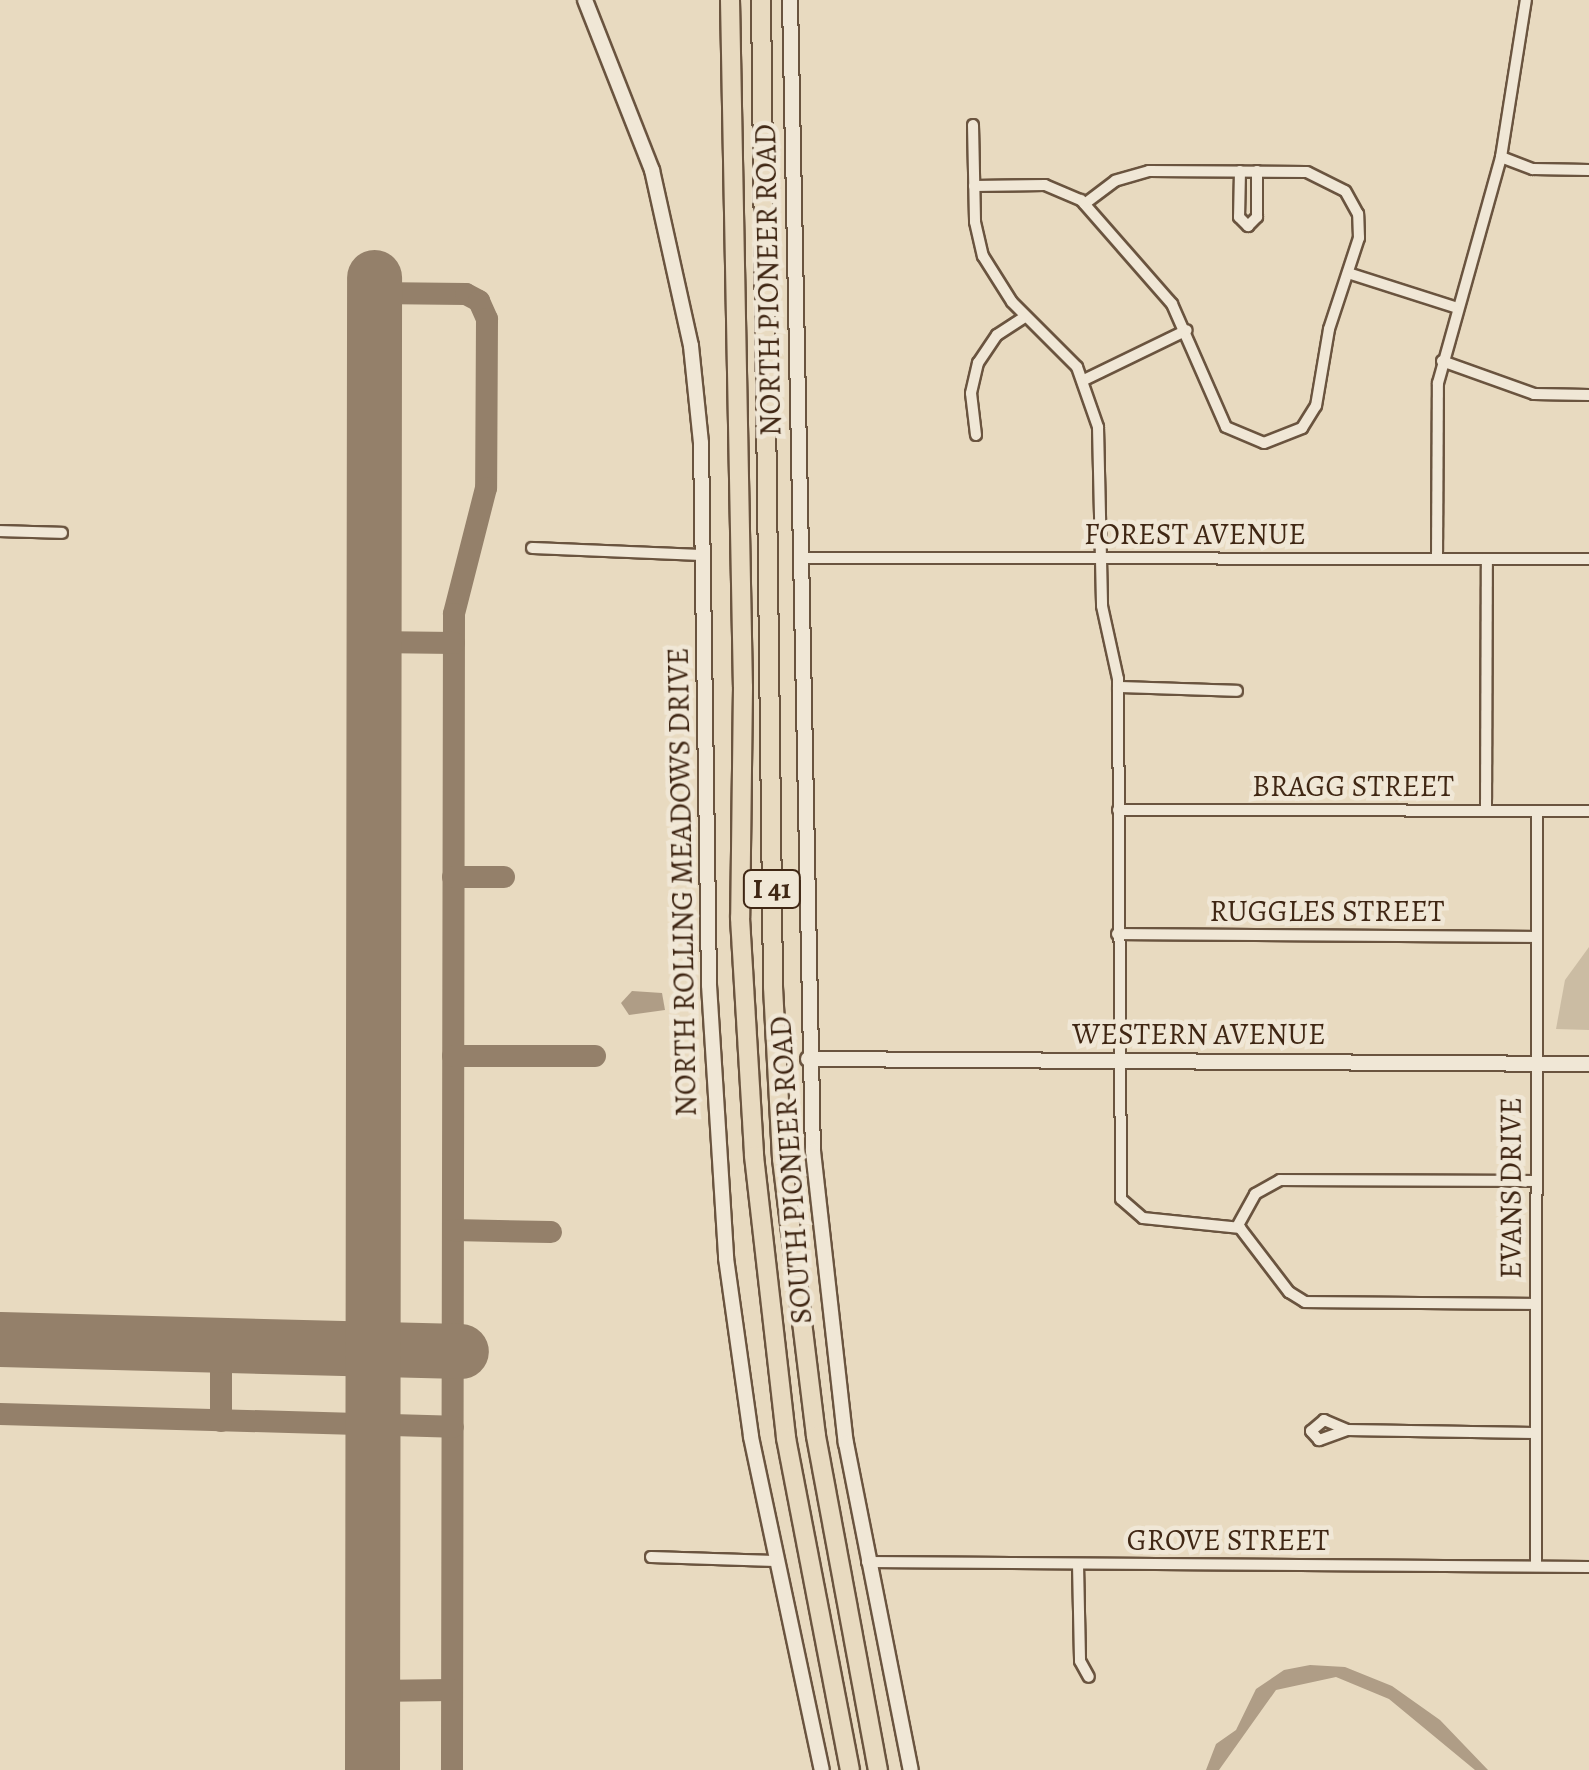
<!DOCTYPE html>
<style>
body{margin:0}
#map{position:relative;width:1589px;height:1770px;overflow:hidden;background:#e8dac0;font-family:Alegreya,serif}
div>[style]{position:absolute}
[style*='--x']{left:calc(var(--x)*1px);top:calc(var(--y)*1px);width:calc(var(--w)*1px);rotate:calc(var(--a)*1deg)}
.green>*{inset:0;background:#cbbca3}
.water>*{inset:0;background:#af9d86}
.taxiway>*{height:22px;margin:-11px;padding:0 11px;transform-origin:11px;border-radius:11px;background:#94806a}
.runway>*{height:55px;margin:-27.5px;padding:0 27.5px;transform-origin:27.5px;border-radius:27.5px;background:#94806a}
.roads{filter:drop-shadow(2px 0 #6a543f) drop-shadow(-2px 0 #6a543f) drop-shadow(0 2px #6a543f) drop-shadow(0 -2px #6a543f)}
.street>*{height:10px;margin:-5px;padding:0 5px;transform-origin:5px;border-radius:5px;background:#f0e7d6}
.secondary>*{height:14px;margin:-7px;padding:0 7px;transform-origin:7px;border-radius:7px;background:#f0e7d6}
.highway>*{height:18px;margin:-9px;padding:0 9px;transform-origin:9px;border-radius:9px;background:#e8dac0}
span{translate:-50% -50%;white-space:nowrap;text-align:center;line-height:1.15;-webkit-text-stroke:9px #f0e7d6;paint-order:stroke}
.shield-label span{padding:2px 8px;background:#f0e7d6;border:2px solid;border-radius:8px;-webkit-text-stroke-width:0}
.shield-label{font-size:28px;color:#402714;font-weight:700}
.street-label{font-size:30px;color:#402714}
</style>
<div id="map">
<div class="green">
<div style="clip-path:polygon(1589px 947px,1589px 1030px,1556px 1029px,1565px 980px)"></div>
</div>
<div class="water">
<div style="clip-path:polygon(632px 991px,662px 993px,665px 1010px,629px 1015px,621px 1003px)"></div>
<div style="clip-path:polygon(1310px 1665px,1345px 1667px,1392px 1686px,1440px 1720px,1488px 1770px,1475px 1770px,1389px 1699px,1336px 1677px,1276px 1690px,1219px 1770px,1206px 1770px,1216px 1744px,1236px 1730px,1256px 1689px,1284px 1670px)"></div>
</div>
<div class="taxiway">
<div style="--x:374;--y:293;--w:92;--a:0.6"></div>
<div style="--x:466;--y:294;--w:15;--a:28"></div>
<div style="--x:479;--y:301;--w:20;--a:66"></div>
<div style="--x:487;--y:319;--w:169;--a:90.3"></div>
<div style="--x:486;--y:488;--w:130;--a:104.3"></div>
<div style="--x:454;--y:614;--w:1156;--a:90.1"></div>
<div style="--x:373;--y:642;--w:81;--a:0.7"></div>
<div style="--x:453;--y:877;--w:51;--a:0"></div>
<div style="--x:453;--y:1056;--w:142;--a:0"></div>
<div style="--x:453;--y:1230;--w:98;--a:1.2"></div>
<div style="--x:0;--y:1414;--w:453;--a:1.6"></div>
<div style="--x:221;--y:1421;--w:76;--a:-90"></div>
<div style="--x:372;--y:1691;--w:80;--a:-0.7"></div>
</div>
<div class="runway">
<div style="--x:0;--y:1339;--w:461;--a:1.5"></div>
<div style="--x:372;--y:1770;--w:1493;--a:-89.92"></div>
</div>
<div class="roads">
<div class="street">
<div style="--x:973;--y:125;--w:97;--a:88.8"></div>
<div style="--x:975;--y:222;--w:35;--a:77"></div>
<div style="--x:983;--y:256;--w:54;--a:57.8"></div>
<div style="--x:1012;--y:302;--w:92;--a:45"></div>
<div style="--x:1077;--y:367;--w:64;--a:70.7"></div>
<div style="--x:1098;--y:427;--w:179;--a:88.7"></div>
<div style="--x:1102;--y:606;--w:75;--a:77.6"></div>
<div style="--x:1118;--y:679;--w:520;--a:89.67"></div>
<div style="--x:1121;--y:1199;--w:29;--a:41"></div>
<div style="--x:1143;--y:1218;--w:98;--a:5.9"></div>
<div style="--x:1240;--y:1228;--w:81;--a:52.6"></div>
<div style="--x:1289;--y:1292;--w:19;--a:32"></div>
<div style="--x:1305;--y:1302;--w:231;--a:0.5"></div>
<div style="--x:1501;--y:157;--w:34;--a:21"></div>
<div style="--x:1533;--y:169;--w:56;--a:1"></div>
<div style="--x:1240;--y:171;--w:46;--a:91.2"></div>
<div style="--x:1239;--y:217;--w:13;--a:45"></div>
<div style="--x:1248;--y:226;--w:13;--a:-45"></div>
<div style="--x:1257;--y:217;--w:46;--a:-90"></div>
<div style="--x:974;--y:186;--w:71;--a:-0.8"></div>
<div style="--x:1045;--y:185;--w:39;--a:23"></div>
<div style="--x:1081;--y:200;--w:138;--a:48.8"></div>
<div style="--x:1172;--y:304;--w:134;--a:66.3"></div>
<div style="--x:1226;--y:427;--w:41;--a:22.8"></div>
<div style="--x:1264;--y:443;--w:41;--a:-21.5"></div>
<div style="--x:1302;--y:428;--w:26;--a:-58"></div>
<div style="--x:1316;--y:406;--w:78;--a:-80.4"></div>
<div style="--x:1329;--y:329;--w:96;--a:-71.8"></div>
<div style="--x:1359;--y:238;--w:24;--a:-92"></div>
<div style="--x:1358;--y:214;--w:26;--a:-119"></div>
<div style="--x:1345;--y:191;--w:42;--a:-153.4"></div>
<div style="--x:1307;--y:172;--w:158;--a:-179.6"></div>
<div style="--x:1149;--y:171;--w:35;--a:164"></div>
<div style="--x:1115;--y:181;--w:38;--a:143"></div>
<div style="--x:1348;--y:273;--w:115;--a:17.7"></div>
<div style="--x:1442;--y:361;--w:98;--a:19.7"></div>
<div style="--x:1534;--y:394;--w:55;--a:1"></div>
<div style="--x:1084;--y:380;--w:114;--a:-25.9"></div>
<div style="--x:976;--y:435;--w:42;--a:-96.8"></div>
<div style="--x:971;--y:393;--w:31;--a:-77"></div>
<div style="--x:978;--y:363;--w:34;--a:-56"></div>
<div style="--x:997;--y:335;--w:33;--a:-33"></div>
<div style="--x:0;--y:531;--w:62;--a:1.8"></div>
<div style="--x:532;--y:548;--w:170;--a:2.4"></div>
<div style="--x:801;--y:558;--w:788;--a:0.07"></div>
<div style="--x:1437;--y:559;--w:176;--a:-89.7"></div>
<div style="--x:1438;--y:383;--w:235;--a:-74.4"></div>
<div style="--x:1501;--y:157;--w:159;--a:-81"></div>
<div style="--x:1118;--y:687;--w:119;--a:1.9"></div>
<div style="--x:1118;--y:810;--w:471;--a:0.1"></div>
<div style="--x:1486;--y:811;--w:252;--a:-89.8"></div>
<div style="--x:1117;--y:934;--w:420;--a:0.4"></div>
<div style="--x:1237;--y:1227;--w:38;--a:-61"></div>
<div style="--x:1255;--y:1194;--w:29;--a:-29"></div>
<div style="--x:1280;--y:1180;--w:256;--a:0.2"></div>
<div style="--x:1347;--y:1430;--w:30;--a:160"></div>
<div style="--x:1319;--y:1440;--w:12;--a:-132"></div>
<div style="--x:1311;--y:1431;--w:17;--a:-40"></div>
<div style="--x:1324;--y:1420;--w:25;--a:23"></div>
<div style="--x:1347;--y:1430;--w:187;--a:0.9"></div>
<div style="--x:651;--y:1557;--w:124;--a:1.8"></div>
<div style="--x:867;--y:1562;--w:722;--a:0.4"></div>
<div style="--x:1078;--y:1564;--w:97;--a:88.8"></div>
<div style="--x:1080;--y:1661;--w:18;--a:61"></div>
<div style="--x:1536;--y:1566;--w:755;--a:-89.92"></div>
</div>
<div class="secondary">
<div style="--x:585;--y:0;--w:183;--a:68.5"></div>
<div style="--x:652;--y:170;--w:180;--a:77.5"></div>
<div style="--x:691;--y:346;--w:98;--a:84.1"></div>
<div style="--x:701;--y:443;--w:542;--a:89.15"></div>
<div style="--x:709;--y:985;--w:274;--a:86.4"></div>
<div style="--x:726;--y:1258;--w:181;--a:82"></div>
<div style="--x:751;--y:1437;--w:340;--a:78"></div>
<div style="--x:790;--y:0;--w:1151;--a:88.86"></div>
<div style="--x:813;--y:1151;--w:294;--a:83.6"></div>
<div style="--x:846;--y:1443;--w:333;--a:78.8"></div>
<div style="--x:808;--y:1059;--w:781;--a:0.37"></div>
</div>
<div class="highway">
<div style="--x:730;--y:0;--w:687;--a:88.92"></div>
<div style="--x:743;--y:687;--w:231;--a:90.7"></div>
<div style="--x:740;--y:918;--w:238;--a:86.6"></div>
<div style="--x:754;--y:1156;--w:284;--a:83.5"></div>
<div style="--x:786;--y:1438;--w:338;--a:79.1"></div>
<div style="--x:761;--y:0;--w:987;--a:89.3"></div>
<div style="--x:773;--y:987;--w:172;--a:87"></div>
<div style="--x:782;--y:1159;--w:279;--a:83"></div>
<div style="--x:816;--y:1436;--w:340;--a:79.5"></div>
</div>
</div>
<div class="shield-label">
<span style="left:772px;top:889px">I 41</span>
</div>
<div class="street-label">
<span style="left:768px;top:280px;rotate:-91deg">NORTH PIONEER ROAD</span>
<span style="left:1195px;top:534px">FOREST AVENUE</span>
<span style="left:1353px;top:786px">BRAGG STREET</span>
<span style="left:682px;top:882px;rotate:-91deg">NORTH ROLLING MEADOWS DRIVE</span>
<span style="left:1327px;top:911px">RUGGLES STREET</span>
<span style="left:1199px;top:1034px">WESTERN AVENUE</span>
<span style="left:791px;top:1170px;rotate:-94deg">SOUTH PIONEER ROAD</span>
<span style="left:1511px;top:1188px;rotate:-90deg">EVANS DRIVE</span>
<span style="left:1228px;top:1540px">GROVE STREET</span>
</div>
</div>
